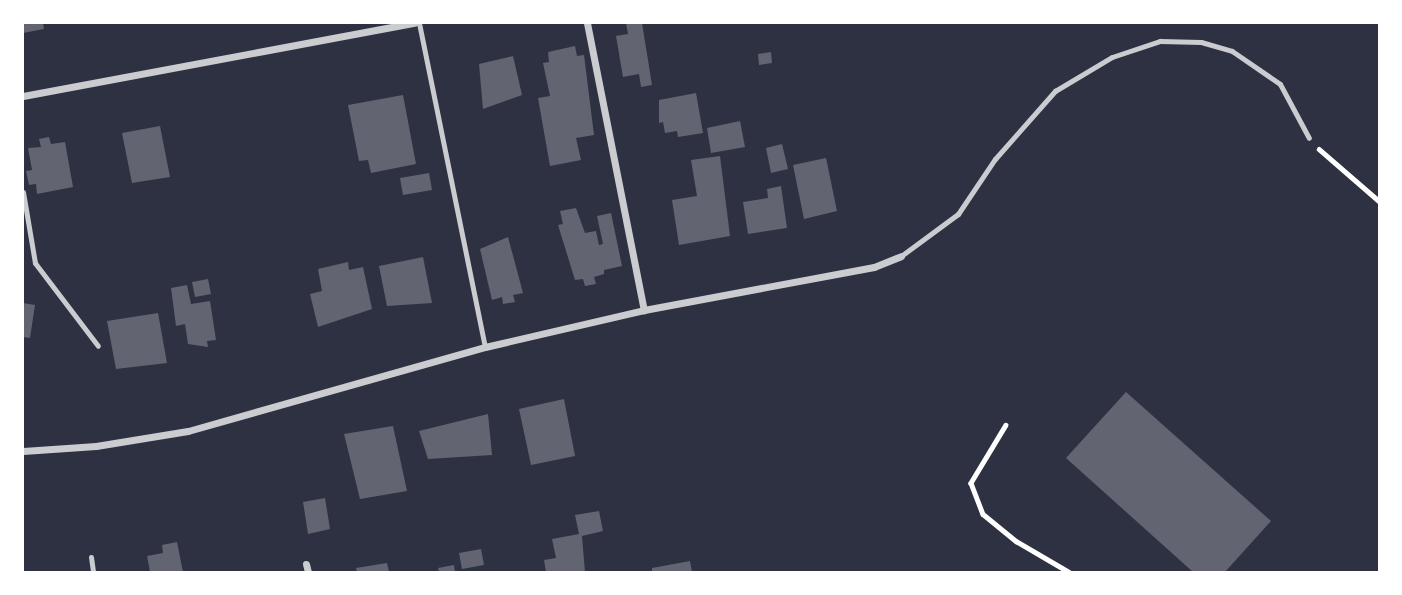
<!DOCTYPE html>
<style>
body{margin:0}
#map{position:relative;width:1402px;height:595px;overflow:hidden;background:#2d3142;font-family:"Noto Sans",sans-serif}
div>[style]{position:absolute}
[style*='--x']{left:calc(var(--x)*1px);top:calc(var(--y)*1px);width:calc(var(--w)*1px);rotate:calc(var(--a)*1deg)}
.building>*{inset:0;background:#626471}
.path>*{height:4.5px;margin:-2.25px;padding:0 2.25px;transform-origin:2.25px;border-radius:2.25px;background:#fff}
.service>*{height:5px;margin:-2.5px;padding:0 2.5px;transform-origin:2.5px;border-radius:2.5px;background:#caccd0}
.minor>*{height:7px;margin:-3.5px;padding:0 3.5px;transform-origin:3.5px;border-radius:3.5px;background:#caccd0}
span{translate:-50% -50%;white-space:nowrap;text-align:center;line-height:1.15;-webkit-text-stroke:5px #fff;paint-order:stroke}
.frame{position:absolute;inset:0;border:24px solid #fff;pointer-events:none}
</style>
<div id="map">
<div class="building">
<div style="clip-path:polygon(23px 23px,43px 23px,44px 29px,23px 33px)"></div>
<div style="clip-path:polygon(626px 23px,642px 23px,652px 85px,641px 87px,639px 74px,623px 77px,616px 36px,628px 34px)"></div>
<div style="clip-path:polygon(575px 46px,577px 56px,584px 55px,594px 135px,576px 138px,581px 160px,550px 166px,538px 98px,550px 96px,543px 63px,549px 62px,548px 52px)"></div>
<div style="clip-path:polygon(771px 52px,772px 63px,759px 65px,758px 54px)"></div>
<div style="clip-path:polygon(513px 56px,522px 95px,483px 109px,479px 64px)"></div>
<div style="clip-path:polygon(696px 93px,703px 133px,678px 137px,677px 131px,665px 133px,663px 122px,659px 123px,659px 100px)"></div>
<div style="clip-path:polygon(403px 95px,416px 164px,371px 173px,368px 160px,359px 161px,348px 105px)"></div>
<div style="clip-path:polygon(740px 121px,745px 147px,711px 153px,707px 128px)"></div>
<div style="clip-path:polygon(160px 126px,170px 177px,132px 183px,122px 133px)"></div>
<div style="clip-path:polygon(49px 137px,51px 144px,65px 142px,73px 187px,37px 194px,36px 184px,29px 185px,26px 171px,32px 170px,28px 148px,41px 147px,39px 139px)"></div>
<div style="clip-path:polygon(782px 144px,788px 169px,771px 173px,766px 148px)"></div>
<div style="clip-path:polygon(720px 156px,730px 236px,679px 245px,672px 200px,697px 196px,691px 160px)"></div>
<div style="clip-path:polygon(826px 158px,837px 211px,804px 219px,793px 165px)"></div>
<div style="clip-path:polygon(429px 173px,432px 190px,403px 195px,400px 178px)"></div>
<div style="clip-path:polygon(781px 186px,787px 228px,748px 234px,743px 202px,768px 198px,767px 189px)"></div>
<div style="clip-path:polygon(576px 208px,585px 233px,596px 231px,599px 245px,603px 244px,597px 216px,611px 213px,622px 266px,604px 270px,604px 274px,594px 277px,596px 284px,585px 286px,583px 279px,575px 280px,558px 225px,563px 224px,560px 211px)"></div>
<div style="clip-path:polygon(508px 237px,523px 293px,513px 295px,515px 302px,503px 304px,502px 297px,492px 300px,480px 249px)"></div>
<div style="clip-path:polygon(423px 257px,432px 303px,387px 306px,379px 266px)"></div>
<div style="clip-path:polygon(348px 262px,349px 270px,363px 267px,372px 309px,318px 327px,310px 294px,322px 291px,318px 269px)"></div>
<div style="clip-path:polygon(208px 279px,211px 294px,195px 297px,192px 282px)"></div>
<div style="clip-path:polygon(187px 285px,191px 304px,210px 301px,216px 340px,207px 341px,208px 347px,188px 344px,185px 324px,176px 326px,171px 288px)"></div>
<div style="clip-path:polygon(23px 303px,35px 305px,30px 338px,23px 337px)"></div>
<div style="clip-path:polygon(158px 313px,167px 363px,116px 369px,107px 321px)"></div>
<div style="clip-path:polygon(1126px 392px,1271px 521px,1225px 572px,1193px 572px,1066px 458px)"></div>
<div style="clip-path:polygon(564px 399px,575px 456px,531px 465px,519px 409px)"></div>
<div style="clip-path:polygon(488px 414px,492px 455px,428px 459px,419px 431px)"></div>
<div style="clip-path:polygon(393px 426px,407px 491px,360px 499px,344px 434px)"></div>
<div style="clip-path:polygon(325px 498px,330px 529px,308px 534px,303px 502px)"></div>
<div style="clip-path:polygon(599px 511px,603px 531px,582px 536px,585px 572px,546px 572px,544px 560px,556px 558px,552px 539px,579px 534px,575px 515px)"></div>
<div style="clip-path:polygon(177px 542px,183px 572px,150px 572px,147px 556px,163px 553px,162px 545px)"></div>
<div style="clip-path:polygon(481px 549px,484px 565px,462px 569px,459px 553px)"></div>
<div style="clip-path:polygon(690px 561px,692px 572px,652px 572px,652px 568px)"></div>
<div style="clip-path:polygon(387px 563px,389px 572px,357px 572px,356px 568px)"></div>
<div style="clip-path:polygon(454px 565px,455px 572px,439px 572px,438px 568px)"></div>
</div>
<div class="path">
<div style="--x:1319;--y:149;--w:79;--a:40.9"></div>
<div style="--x:1006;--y:425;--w:68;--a:121.1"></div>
<div style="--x:971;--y:483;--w:33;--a:69"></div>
<div style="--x:983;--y:514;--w:43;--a:39.3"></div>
<div style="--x:1016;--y:541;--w:61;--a:30.3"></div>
</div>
<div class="service">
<div style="--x:419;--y:23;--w:331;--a:78.5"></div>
<div style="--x:23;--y:192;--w:72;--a:80.4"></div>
<div style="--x:35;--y:263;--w:104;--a:52.8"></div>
<div style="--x:901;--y:256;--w:71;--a:-36.4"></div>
<div style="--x:958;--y:214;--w:66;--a:-56.1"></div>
<div style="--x:995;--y:159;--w:91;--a:-48.6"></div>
<div style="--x:1055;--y:91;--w:66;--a:-30.8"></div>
<div style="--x:1112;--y:57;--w:51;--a:-18.4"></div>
<div style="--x:1160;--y:41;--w:41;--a:1.4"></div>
<div style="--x:1201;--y:42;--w:32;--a:16"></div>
<div style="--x:1232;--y:51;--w:58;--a:34.5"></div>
<div style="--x:1280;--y:84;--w:61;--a:61.8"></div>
<div style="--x:91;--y:557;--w:15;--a:82"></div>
</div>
<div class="minor">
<div style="--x:587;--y:23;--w:293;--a:78.8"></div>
<div style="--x:23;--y:96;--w:398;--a:-10.6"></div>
<div style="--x:23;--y:451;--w:73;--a:-3.9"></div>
<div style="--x:96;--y:446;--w:93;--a:-9.3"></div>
<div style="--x:188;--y:431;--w:309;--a:-15.8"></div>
<div style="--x:485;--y:347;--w:163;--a:-13.1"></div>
<div style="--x:644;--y:310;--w:234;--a:-10.6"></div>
<div style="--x:874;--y:267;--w:29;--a:-22"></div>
<div style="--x:306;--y:564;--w:8;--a:76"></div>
</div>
<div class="frame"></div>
</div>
